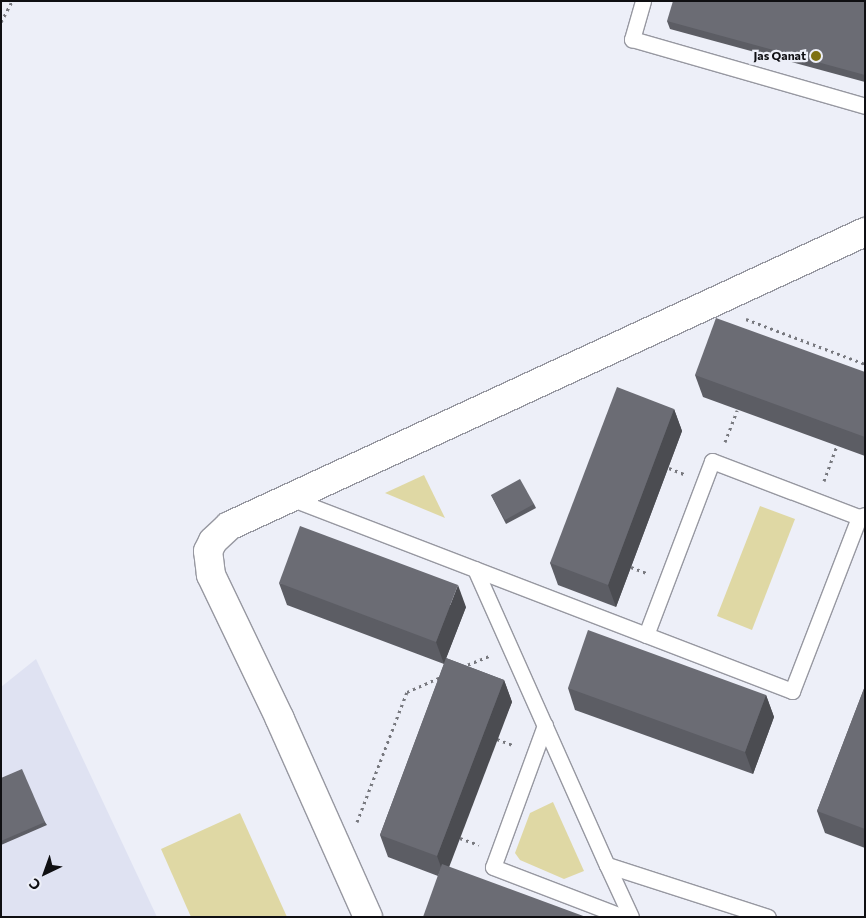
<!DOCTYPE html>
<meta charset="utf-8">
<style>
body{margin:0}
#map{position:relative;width:866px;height:918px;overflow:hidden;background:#edeff8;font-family:Commissioner,sans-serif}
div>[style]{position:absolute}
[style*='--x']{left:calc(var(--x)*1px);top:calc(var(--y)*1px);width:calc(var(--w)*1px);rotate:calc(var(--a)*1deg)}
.built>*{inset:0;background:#dfe2f2}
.green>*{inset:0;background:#dfd8a4}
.path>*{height:3px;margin-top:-1.5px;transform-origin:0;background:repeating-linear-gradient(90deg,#77787e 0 2.5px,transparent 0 6.5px)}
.roads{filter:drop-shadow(1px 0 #9798a1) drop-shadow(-1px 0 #9798a1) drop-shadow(0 1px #9798a1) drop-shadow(0 -1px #9798a1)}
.lane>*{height:15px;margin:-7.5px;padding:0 7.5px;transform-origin:7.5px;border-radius:7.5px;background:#fff}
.street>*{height:28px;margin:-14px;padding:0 14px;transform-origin:14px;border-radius:14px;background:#fff}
.wall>*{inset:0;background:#5c5d64}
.shaded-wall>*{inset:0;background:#4b4c51}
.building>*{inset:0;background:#6b6c74}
.dots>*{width:14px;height:14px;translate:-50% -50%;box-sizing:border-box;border:2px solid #edeff8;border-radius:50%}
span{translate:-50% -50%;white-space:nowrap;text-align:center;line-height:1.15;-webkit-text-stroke:4.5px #edeff8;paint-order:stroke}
.poi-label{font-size:12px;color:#0f0f12;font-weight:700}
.right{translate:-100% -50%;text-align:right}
.frame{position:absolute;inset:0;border:2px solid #0f0f12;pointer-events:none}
.north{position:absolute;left:20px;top:848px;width:50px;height:50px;-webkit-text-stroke:4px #edeff8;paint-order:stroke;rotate:222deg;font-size:14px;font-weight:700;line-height:20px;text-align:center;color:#0f0f12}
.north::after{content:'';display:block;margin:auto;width:18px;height:22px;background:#0f0f12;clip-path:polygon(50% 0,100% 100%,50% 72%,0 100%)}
</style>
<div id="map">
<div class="built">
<div style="clip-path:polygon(36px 659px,157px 917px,1px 917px,1px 687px)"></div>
</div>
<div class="green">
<div style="clip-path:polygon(424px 475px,445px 518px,385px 493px)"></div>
<div style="clip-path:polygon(760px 506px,795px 519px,752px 630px,717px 616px)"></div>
<div style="clip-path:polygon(553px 802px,584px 871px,564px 879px,520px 860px,515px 853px,530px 813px)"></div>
<div style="clip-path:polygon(240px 813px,287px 917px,191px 917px,161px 849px)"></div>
</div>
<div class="path">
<div style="--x:1;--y:22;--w:24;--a:-62"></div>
<div style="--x:746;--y:319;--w:127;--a:20.7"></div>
<div style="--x:725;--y:442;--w:34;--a:-69"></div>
<div style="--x:669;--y:468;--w:16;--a:22"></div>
<div style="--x:824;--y:481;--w:37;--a:-70"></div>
<div style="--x:631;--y:567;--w:17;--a:21"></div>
<div style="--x:462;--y:667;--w:31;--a:-22"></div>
<div style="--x:497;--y:739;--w:19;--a:21"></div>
<div style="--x:357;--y:822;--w:139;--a:-69"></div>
<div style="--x:407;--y:692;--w:39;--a:-24"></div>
<div style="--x:460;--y:838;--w:20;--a:20"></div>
</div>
<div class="roads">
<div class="lane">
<div style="--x:643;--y:1;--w:40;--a:106"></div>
<div style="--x:632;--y:39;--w:242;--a:16"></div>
<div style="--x:290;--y:498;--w:538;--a:21.03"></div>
<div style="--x:792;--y:691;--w:186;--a:-68.9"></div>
<div style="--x:859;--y:517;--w:6;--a:-18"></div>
<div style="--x:475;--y:569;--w:324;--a:66"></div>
<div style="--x:607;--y:865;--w:169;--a:17.9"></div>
<div style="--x:646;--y:635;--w:186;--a:-69.2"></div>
<div style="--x:712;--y:461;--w:157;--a:20.9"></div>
<div style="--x:545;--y:725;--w:151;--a:110.1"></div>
<div style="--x:493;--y:867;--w:139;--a:21"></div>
<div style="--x:607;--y:865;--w:57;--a:65.2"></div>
</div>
<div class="street">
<div style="--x:368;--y:917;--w:217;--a:-114"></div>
<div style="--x:280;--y:719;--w:160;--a:-115.6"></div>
<div style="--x:211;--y:575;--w:24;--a:-97"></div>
<div style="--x:208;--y:551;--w:11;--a:-63"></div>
<div style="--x:213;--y:541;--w:22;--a:-43"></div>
<div style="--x:229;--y:526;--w:701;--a:-24.81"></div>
</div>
</div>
<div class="wall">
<div style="clip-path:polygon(865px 1px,865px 82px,670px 29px,667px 21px)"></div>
<div style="clip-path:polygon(865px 372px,865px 456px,703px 397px,695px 375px)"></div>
<div style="clip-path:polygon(674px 409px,682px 431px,616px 607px,558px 585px,550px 563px)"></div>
<div style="clip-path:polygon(491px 495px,534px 504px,536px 508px,506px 524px)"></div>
<div style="clip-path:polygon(279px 583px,466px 607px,446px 658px,504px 680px,512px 702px,438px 876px,388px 857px,380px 835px,444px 664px,287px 605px)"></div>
<div style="clip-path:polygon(865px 686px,865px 848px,825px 833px,817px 811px)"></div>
<div style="clip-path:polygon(568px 688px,766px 695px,774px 717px,753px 774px,575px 710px)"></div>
<div style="clip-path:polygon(1px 778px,45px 822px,47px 825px,1px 845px)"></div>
</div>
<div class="shaded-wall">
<div style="clip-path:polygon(674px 409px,682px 431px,616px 607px,608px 585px)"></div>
<div style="clip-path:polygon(458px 585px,466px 607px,444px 664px,436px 642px)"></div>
<div style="clip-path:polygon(504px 680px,512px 702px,445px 878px,437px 856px)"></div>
<div style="clip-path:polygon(766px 695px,774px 717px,753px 774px,745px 752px)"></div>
</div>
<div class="building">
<div style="clip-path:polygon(673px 1px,865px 1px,865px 75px,667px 21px)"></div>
<div style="clip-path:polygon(716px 318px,865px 372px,865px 437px,695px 375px)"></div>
<div style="clip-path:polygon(617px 387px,674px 409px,608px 585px,550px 563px)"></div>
<div style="clip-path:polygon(520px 479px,534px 504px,505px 520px,491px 495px)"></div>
<div style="clip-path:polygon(300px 526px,458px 585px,436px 642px,279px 583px)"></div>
<div style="clip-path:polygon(588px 630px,766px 695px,745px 752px,568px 688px)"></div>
<div style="clip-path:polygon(446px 658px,504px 680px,437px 856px,380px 835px)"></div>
<div style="clip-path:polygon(865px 686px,865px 829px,817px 811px)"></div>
<div style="clip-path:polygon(22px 769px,45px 822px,1px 841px,1px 778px)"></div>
<div style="clip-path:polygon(442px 864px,586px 917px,423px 917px)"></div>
</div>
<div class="dots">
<div style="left:816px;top:56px;background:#7e7112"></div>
</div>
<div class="poi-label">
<span class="right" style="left:806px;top:56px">Jas Qanat</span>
</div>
<div class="frame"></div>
<div class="north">С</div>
</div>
